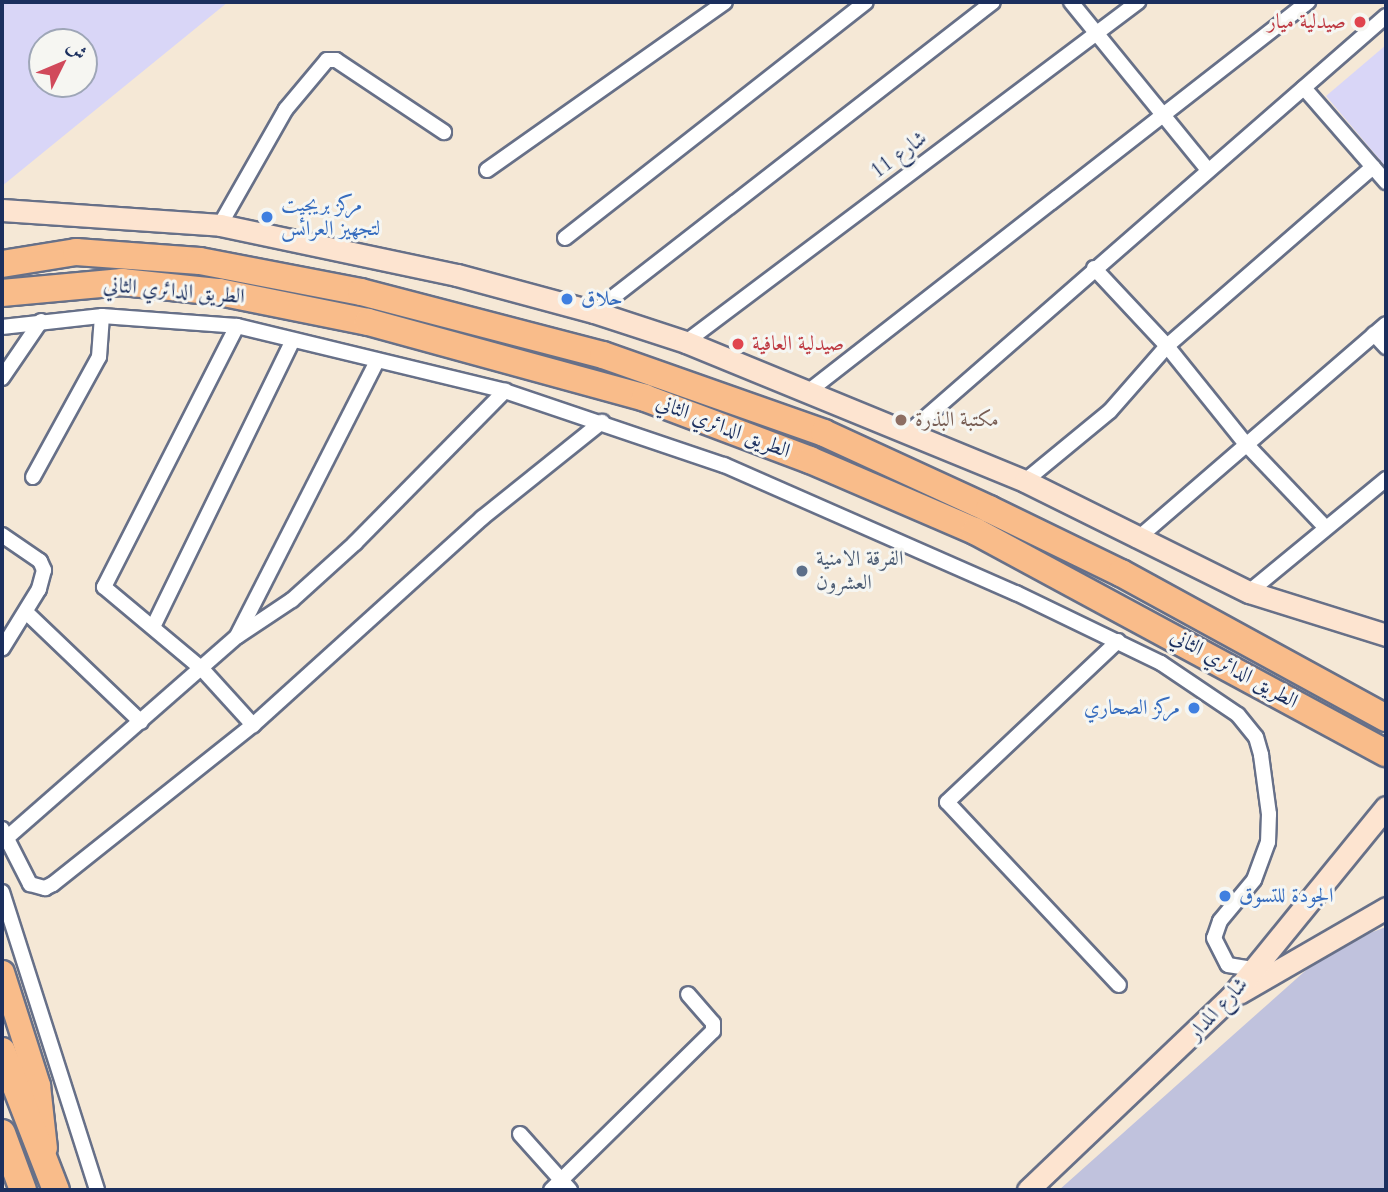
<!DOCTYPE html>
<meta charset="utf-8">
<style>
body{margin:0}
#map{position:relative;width:1388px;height:1192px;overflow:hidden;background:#f5e8d6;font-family:Cardo,Amiri,serif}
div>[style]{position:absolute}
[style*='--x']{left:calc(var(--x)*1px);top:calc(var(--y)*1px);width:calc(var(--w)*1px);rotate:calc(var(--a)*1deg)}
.built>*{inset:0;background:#d9d6f7}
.industrial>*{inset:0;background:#c0c2dd}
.roads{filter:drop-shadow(2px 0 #677088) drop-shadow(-2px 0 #677088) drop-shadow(0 2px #677088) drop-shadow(0 -2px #677088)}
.street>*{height:14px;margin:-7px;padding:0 7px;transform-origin:7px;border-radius:7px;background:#fff}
.secondary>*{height:21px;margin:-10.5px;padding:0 10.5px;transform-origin:10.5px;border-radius:10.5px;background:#fde4d0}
.primary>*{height:23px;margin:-11.5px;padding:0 11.5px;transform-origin:11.5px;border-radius:11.5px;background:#f9bc8a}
.highway>*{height:26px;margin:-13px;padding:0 13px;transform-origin:13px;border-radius:13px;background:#f9bc8a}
.dots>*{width:19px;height:19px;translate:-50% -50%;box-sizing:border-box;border:4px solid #f6f6f2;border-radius:50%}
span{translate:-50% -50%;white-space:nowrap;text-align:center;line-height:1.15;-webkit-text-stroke:6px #f6f6f2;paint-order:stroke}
.health-label{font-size:21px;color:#be3a42}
.right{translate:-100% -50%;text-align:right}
.left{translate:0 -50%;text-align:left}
.street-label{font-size:21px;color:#1b2f5e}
.shop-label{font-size:21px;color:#366cbe}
.education-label{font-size:21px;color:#785e54}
.service-label{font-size:21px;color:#4e5e75}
.frame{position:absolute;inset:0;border:4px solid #1b2f5e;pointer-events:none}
.north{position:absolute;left:28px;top:28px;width:70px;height:70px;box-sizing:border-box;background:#f6f6f2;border:2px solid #9ea6b7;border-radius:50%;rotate:47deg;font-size:19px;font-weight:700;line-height:28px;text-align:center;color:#1b2f5e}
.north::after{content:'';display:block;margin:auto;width:24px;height:32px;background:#d1495b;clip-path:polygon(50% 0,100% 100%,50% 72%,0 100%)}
</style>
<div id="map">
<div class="built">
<div style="clip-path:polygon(evenodd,2px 2px,228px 2px,2px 186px,2px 2px,42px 42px,84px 42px,84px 84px,42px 84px,42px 42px)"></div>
<div style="clip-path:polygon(1386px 45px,1386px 167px,1326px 96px)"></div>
</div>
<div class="industrial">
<div style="clip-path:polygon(1386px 927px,1386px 1190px,1059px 1190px,1332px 947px)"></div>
</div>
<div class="roads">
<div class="street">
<div style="--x:1071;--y:2;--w:217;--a:50.8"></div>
<div style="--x:1304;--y:88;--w:125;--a:48.9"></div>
<div style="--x:487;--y:170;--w:291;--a:-35.2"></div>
<div style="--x:220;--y:225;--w:133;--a:-60.4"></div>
<div style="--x:286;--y:109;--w:64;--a:-50.1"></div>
<div style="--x:327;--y:60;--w:9;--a:0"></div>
<div style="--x:336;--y:60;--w:130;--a:33.7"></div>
<div style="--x:565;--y:238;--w:382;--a:-38.1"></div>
<div style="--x:1094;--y:268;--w:107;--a:46.9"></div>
<div style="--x:1167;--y:346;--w:124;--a:51.2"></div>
<div style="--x:1245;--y:443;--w:117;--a:46.4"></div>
<div style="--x:594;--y:312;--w:505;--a:-37.85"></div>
<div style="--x:237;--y:326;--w:293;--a:117"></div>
<div style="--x:104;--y:587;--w:128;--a:39.9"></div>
<div style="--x:202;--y:669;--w:76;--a:47.7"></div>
<div style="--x:2;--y:327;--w:101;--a:-6.3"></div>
<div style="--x:102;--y:316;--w:135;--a:4.2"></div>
<div style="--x:237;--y:326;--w:276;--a:13.6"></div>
<div style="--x:505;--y:391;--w:231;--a:18.7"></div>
<div style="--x:724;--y:465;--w:319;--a:23.7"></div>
<div style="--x:1016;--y:593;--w:161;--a:25.8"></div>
<div style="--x:1161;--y:663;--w:93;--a:34"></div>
<div style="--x:1238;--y:715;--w:28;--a:51"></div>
<div style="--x:1256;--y:737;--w:19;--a:74"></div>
<div style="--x:1261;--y:755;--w:60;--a:82.3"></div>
<div style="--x:1269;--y:814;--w:28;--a:92"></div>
<div style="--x:1268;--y:842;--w:40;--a:110.2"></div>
<div style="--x:1254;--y:880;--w:53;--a:129.7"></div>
<div style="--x:1220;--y:921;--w:18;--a:109"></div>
<div style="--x:1214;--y:938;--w:30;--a:63"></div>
<div style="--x:1228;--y:965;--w:26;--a:9"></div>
<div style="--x:1374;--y:334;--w:18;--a:47"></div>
<div style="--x:686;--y:342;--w:566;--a:-36.95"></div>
<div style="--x:2;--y:378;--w:69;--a:-55.6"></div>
<div style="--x:809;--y:391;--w:633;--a:-37.94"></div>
<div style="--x:909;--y:432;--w:633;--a:-41.09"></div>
<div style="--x:33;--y:477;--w:137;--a:-61.2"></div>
<div style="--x:99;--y:357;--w:41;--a:-85.8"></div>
<div style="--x:1025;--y:481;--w:110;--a:-39.5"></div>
<div style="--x:1110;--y:411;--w:86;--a:-48.8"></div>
<div style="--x:1167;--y:346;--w:273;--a:-41"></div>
<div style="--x:2;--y:535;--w:46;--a:34.4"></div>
<div style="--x:40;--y:561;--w:10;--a:66"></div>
<div style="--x:44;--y:570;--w:20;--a:105"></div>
<div style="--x:39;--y:589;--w:70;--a:121.7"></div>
<div style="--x:1136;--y:540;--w:330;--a:-40.8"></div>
<div style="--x:1249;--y:592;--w:178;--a:-39.5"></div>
<div style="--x:26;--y:612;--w:159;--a:43.7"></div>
<div style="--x:153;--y:627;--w:319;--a:-64"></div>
<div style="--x:238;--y:636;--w:65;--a:-33.7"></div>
<div style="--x:292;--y:600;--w:85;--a:-42.1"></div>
<div style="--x:355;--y:543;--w:214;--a:-45.4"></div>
<div style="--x:1118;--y:641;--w:235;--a:136.7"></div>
<div style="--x:947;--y:802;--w:251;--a:46.8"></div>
<div style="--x:2;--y:829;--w:62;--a:63"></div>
<div style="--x:30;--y:884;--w:16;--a:15"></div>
<div style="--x:45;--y:888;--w:9;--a:-27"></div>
<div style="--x:53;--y:884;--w:256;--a:-38.5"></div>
<div style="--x:253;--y:725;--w:309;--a:-42.1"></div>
<div style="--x:482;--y:518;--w:154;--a:-38.7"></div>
<div style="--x:2;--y:842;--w:313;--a:-41.2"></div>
<div style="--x:237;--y:636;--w:309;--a:-63"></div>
<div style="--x:2;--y:892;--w:313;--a:72.3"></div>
<div style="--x:520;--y:1134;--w:75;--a:48.2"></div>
<div style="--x:551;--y:1190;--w:227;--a:-44.5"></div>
<div style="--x:713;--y:1031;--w:8;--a:-90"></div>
<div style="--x:713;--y:1023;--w:38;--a:-131"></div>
</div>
<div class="secondary">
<div style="--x:2;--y:210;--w:219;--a:3.9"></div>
<div style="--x:220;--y:225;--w:242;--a:11.9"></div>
<div style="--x:457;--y:275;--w:142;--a:15.1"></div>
<div style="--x:594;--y:312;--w:97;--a:18.1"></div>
<div style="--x:686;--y:342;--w:366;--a:22.3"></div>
<div style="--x:1025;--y:481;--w:250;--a:26.4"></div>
<div style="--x:1249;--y:592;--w:144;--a:17.4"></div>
<div style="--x:1239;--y:993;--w:170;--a:-30"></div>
<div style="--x:1028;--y:1190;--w:280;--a:-43.6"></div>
<div style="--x:1231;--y:997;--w:245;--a:-50.8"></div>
</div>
<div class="primary">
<div style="--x:2;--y:972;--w:119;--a:72.3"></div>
<div style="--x:38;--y:1085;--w:63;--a:83.7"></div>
</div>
<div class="highway">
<div style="--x:2;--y:264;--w:75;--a:-9.2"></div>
<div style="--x:76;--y:252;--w:124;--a:4.2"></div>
<div style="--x:200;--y:261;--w:164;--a:10.9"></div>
<div style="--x:361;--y:292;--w:250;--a:14.6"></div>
<div style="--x:603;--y:355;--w:234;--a:19.4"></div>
<div style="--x:824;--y:433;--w:182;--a:24.7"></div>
<div style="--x:989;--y:509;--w:147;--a:25.9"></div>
<div style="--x:1121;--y:573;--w:302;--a:28.7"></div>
<div style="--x:2;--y:293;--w:121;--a:-5.2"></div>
<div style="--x:122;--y:282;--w:98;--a:5.9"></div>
<div style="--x:219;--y:292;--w:152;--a:11.4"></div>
<div style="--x:368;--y:322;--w:287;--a:15.3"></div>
<div style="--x:645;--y:398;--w:176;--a:20.6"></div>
<div style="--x:810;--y:460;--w:180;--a:23.3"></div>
<div style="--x:975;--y:531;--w:467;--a:28.4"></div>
<div style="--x:2;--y:1051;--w:149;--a:68.8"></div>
<div style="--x:2;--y:1133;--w:61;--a:69.8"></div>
</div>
</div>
<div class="dots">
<div style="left:1360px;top:22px;background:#e0444e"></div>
<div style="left:267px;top:217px;background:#3f7fe0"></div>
<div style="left:567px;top:299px;background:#3f7fe0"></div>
<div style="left:738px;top:344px;background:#e0444e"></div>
<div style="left:901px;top:420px;background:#8d6e63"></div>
<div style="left:802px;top:571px;background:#5c6f8a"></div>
<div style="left:1194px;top:708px;background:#3f7fe0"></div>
<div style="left:1225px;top:896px;background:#3f7fe0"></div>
</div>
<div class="health-label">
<span class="right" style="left:1346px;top:22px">صيدلية ميار</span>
<span class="left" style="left:752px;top:344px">صيدلية العافية</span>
</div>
<div class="street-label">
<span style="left:899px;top:155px;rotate:-37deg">شارع 11</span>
<span style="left:174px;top:291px;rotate:5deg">الطريق الدائري الثاني</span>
<span style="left:723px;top:427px;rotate:21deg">الطريق الدائري الثاني</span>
<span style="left:1234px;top:669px;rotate:29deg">الطريق الدائري الثاني</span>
<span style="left:1218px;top:1009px;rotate:-47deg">شارع المدار</span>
</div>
<div class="shop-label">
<span class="left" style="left:281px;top:217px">مركز بريجيت<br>لتجهيز العرائس</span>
<span class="left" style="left:581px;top:299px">حلاق</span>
<span class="right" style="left:1180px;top:708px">مركز الصحاري</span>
<span class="left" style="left:1239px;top:896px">الجودة للتسوق</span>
</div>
<div class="education-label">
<span class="left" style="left:915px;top:420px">مكتبة البذرة</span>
</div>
<div class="service-label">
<span class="left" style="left:816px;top:571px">الفرقة الامنية<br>العشرون</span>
</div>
<div class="frame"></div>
<div class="north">ش</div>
</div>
